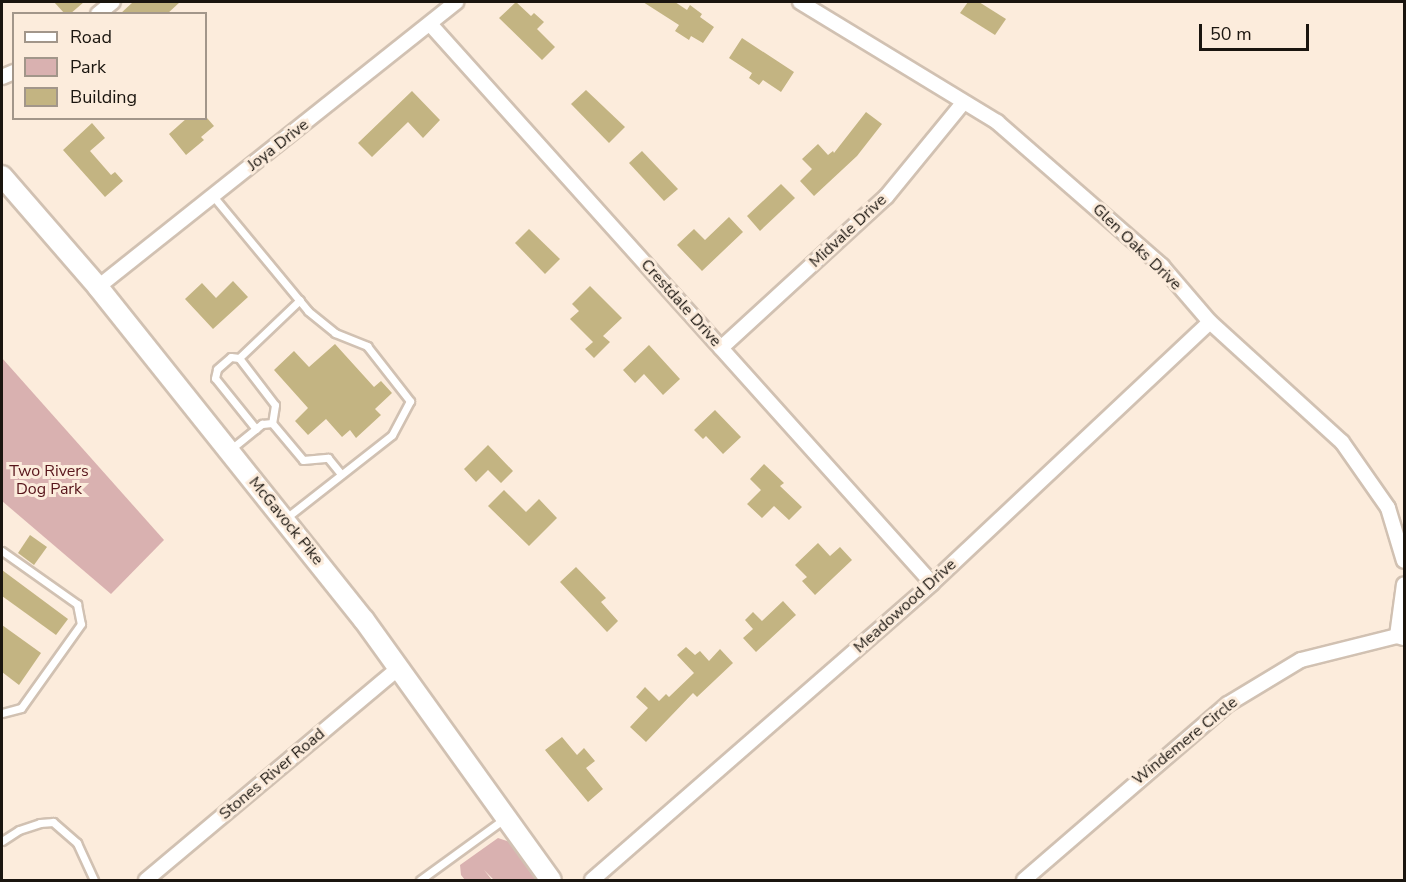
<!DOCTYPE html>
<style>
body{margin:0}
#map{position:relative;width:1406px;height:882px;overflow:hidden;background:#fcecdc;font-family:"Nunito Sans",sans-serif}
div>[style]{position:absolute}
[style*='--x']{left:calc(var(--x)*1px);top:calc(var(--y)*1px);width:calc(var(--w)*1px);rotate:calc(var(--a)*1deg)}
.green>*{inset:0;background:#d9b1b0}
.building>*{inset:0;background:#c3b482}
.roads{filter:drop-shadow(2px 0 #d1c1b2) drop-shadow(-2px 0 #d1c1b2) drop-shadow(0 2px #d1c1b2) drop-shadow(0 -2px #d1c1b2)}
.lane>*{height:7px;margin:-3.5px;padding:0 3.5px;transform-origin:3.5px;border-radius:3.5px;background:#fff}
.street>*{height:14px;margin:-7px;padding:0 7px;transform-origin:7px;border-radius:7px;background:#fff}
.secondary>*{height:20px;margin:-10px;padding:0 10px;transform-origin:10px;border-radius:10px;background:#fff}
span{translate:-50% -50%;white-space:nowrap;text-align:center;line-height:1.15;-webkit-text-stroke:6px #fcecdc;paint-order:stroke}
.street-label{font-size:16px;color:#1a150f}
.park-label{font-size:16px;color:#57141a}
.frame{position:absolute;inset:0;border:3px solid #1a150f;pointer-events:none}
.legend{position:absolute;left:12px;top:12px;width:195px;height:108px;box-sizing:border-box;background:#fcecdc;border:2px solid #a2968a;margin:0;padding:8px 10px;list-style:none;font-size:18px;color:#1a150f}
.legend li{display:flex;align-items:center;gap:12px;height:30px}
.legend b{width:30px;border:2px solid #a2968a}
.scale{position:absolute;left:1199px;top:24px;width:110px;height:27px;box-sizing:border-box;border:3px solid #1a150f;border-top:0;padding-left:8px;font-size:18px;line-height:21px;white-space:nowrap;color:#1a150f;-webkit-text-stroke:4px #fcecdc;paint-order:stroke}
</style>
<div id="map">
<div class="green">
<div style="clip-path:polygon(2px 358px,164px 540px,111px 594px,2px 501px)"></div>
<div style="clip-path:polygon(498px 838px,510px 842px,538px 880px,494px 880px,484px 870px,492px 880px,465px 880px,461px 875px,460px 865px)"></div>
</div>
<div class="building">
<div style="clip-path:polygon(54px 2px,84px 2px,70px 14px,65px 14px)"></div>
<div style="clip-path:polygon(133px 2px,180px 2px,167px 14px,120px 14px)"></div>
<div style="clip-path:polygon(516px 2px,531px 16px,534px 13px,544px 22px,537px 29px,555px 47px,542px 60px,499px 18px)"></div>
<div style="clip-path:polygon(643px 2px,675px 2px,687px 10px,690px 5px,702px 14px,700px 17px,714px 27px,703px 43px,691px 36px,689px 40px,675px 31px,679px 25px)"></div>
<div style="clip-path:polygon(968px 2px,979px 2px,1006px 19px,995px 35px,960px 13px)"></div>
<div style="clip-path:polygon(742px 38px,794px 72px,781px 92px,763px 80px,759px 85px,749px 78px,752px 73px,729px 58px)"></div>
<div style="clip-path:polygon(586px 90px,625px 127px,609px 143px,571px 104px)"></div>
<div style="clip-path:polygon(412px 91px,440px 120px,423px 138px,408px 122px,372px 157px,358px 143px)"></div>
<div style="clip-path:polygon(866px 112px,882px 124px,857px 156px,814px 196px,800px 181px,812px 169px,802px 159px,818px 144px,828px 155px,833px 151px,834px 153px)"></div>
<div style="clip-path:polygon(187px 118px,207px 118px,214px 126px,201px 137px,204px 140px,186px 155px,169px 134px)"></div>
<div style="clip-path:polygon(92px 123px,105px 138px,90px 151px,111px 175px,115px 172px,123px 181px,105px 197px,63px 150px)"></div>
<div style="clip-path:polygon(642px 151px,678px 189px,664px 201px,629px 163px)"></div>
<div style="clip-path:polygon(781px 184px,795px 198px,760px 231px,747px 216px)"></div>
<div style="clip-path:polygon(729px 217px,743px 232px,702px 271px,677px 245px,694px 229px,705px 240px)"></div>
<div style="clip-path:polygon(529px 229px,560px 259px,545px 274px,515px 243px)"></div>
<div style="clip-path:polygon(233px 281px,248px 297px,213px 329px,185px 299px,202px 283px,216px 298px)"></div>
<div style="clip-path:polygon(590px 286px,622px 318px,603px 336px,610px 342px,594px 358px,585px 349px,593px 342px,570px 319px,579px 311px,572px 304px)"></div>
<div style="clip-path:polygon(335px 344px,374px 387px,381px 381px,392px 393px,375px 409px,381px 415px,356px 438px,350px 430px,342px 437px,326px 419px,308px 435px,295px 421px,308px 408px,274px 370px,294px 351px,309px 367px)"></div>
<div style="clip-path:polygon(649px 345px,680px 379px,663px 395px,644px 374px,635px 383px,623px 370px)"></div>
<div style="clip-path:polygon(715px 410px,741px 437px,723px 454px,706px 436px,703px 439px,694px 430px)"></div>
<div style="clip-path:polygon(488px 445px,513px 471px,501px 483px,488px 470px,476px 482px,464px 469px)"></div>
<div style="clip-path:polygon(764px 464px,784px 483px,780px 486px,802px 507px,789px 520px,774px 506px,762px 518px,747px 504px,761px 490px,750px 479px)"></div>
<div style="clip-path:polygon(504px 490px,526px 512px,539px 499px,557px 518px,529px 546px,488px 506px)"></div>
<div style="clip-path:polygon(30px 535px,47px 547px,34px 565px,18px 553px)"></div>
<div style="clip-path:polygon(818px 543px,830px 556px,840px 547px,852px 560px,815px 595px,802px 581px,807px 577px,795px 565px)"></div>
<div style="clip-path:polygon(576px 567px,606px 598px,601px 602px,618px 621px,607px 632px,560px 582px)"></div>
<div style="clip-path:polygon(2px 570px,68px 619px,56px 635px,2px 596px)"></div>
<div style="clip-path:polygon(783px 601px,796px 615px,756px 652px,743px 638px,753px 629px,745px 620px,753px 612px,762px 621px)"></div>
<div style="clip-path:polygon(2px 625px,41px 653px,19px 685px,2px 672px)"></div>
<div style="clip-path:polygon(686px 647px,695px 655px,700px 651px,709px 661px,720px 649px,733px 663px,697px 697px,693px 693px,646px 742px,630px 727px,648px 708px,636px 697px,645px 687px,659px 701px,666px 694px,669px 697px,694px 673px,677px 655px)"></div>
<div style="clip-path:polygon(562px 737px,577px 755px,584px 748px,595px 761px,586px 768px,603px 789px,588px 802px,545px 750px)"></div>
</div>
<div class="roads">
<div class="lane">
<div style="--x:213;--y:196;--w:149;--a:50.4"></div>
<div style="--x:308;--y:311;--w:35;--a:39"></div>
<div style="--x:335;--y:333;--w:35;--a:22"></div>
<div style="--x:367;--y:346;--w:70;--a:52"></div>
<div style="--x:410;--y:401;--w:38;--a:118"></div>
<div style="--x:392;--y:435;--w:135;--a:141.9"></div>
<div style="--x:239;--y:358;--w:84;--a:-43.6"></div>
<div style="--x:256;--y:429;--w:65;--a:-128.8"></div>
<div style="--x:215;--y:378;--w:9;--a:-77"></div>
<div style="--x:217;--y:369;--w:18;--a:-41"></div>
<div style="--x:231;--y:357;--w:8;--a:7"></div>
<div style="--x:239;--y:358;--w:59;--a:52.5"></div>
<div style="--x:275;--y:405;--w:18;--a:99"></div>
<div style="--x:231;--y:449;--w:40;--a:-39"></div>
<div style="--x:262;--y:424;--w:10;--a:-6"></div>
<div style="--x:272;--y:423;--w:48;--a:50"></div>
<div style="--x:303;--y:460;--w:25;--a:-5"></div>
<div style="--x:328;--y:458;--w:21;--a:51"></div>
<div style="--x:2;--y:551;--w:92;--a:35.2"></div>
<div style="--x:77;--y:604;--w:20;--a:79"></div>
<div style="--x:81;--y:624;--w:103;--a:125.5"></div>
<div style="--x:21;--y:708;--w:20;--a:165"></div>
<div style="--x:2;--y:841;--w:20;--a:-33"></div>
<div style="--x:19;--y:830;--w:22;--a:-18"></div>
<div style="--x:40;--y:823;--w:13;--a:-4"></div>
<div style="--x:53;--y:822;--w:32;--a:41"></div>
<div style="--x:77;--y:843;--w:41;--a:65.3"></div>
<div style="--x:420;--y:880;--w:104;--a:-36"></div>
</div>
<div class="street">
<div style="--x:800;--y:2;--w:231;--a:31.3"></div>
<div style="--x:997;--y:122;--w:219;--a:41.1"></div>
<div style="--x:1162;--y:266;--w:74;--a:49.4"></div>
<div style="--x:1210;--y:322;--w:178;--a:42.3"></div>
<div style="--x:1342;--y:442;--w:80;--a:55.1"></div>
<div style="--x:1388;--y:508;--w:55;--a:73.2"></div>
<div style="--x:98;--y:14;--w:19;--a:-39"></div>
<div style="--x:430;--y:24;--w:751;--a:48.08"></div>
<div style="--x:2;--y:77;--w:13;--a:-23"></div>
<div style="--x:98;--y:287;--w:458;--a:-38.5"></div>
<div style="--x:721;--y:348;--w:224;--a:-42.5"></div>
<div style="--x:886;--y:197;--w:122;--a:-50.7"></div>
<div style="--x:1397;--y:636;--w:52;--a:-82.3"></div>
<div style="--x:146;--y:880;--w:330;--a:-40"></div>
<div style="--x:592;--y:880;--w:451;--a:-41.1"></div>
<div style="--x:932;--y:583;--w:381;--a:-43.2"></div>
<div style="--x:1024;--y:880;--w:269;--a:-40.8"></div>
<div style="--x:1228;--y:704;--w:85;--a:-31.1"></div>
<div style="--x:1301;--y:660;--w:99;--a:-14"></div>
<div style="--x:1397;--y:636;--w:7;--a:16"></div>
</div>
<div class="secondary">
<div style="--x:2;--y:176;--w:147;--a:49.1"></div>
<div style="--x:98;--y:287;--w:426;--a:51.4"></div>
<div style="--x:364;--y:620;--w:320;--a:54.3"></div>
</div>
</div>
<div class="street-label">
<span style="left:278px;top:145px;rotate:-38deg">Joya Drive</span>
<span style="left:848px;top:231px;rotate:-43deg">Midvale Drive</span>
<span style="left:1137px;top:247px;rotate:44deg">Glen Oaks Drive</span>
<span style="left:681px;top:303px;rotate:48deg">Crestdale Drive</span>
<span style="left:286px;top:521px;rotate:51deg">McGavock Pike</span>
<span style="left:905px;top:606px;rotate:-42deg">Meadowood Drive</span>
<span style="left:1185px;top:741px;rotate:-39deg">Windemere Circle</span>
<span style="left:272px;top:774px;rotate:-40deg">Stones River Road</span>
</div>
<div class="park-label">
<span style="left:49px;top:480px">Two Rivers<br>Dog Park</span>
</div>
<div class="frame"></div>
<ul class="legend">
<li><b style="height:8px;background:#fff"></b>Road</li>
<li><b style="height:16px;background:#d9b1b0"></b>Park</li>
<li><b style="height:16px;background:#c3b482"></b>Building</li>
</ul>
<div class="scale">50 m</div>
</div>
